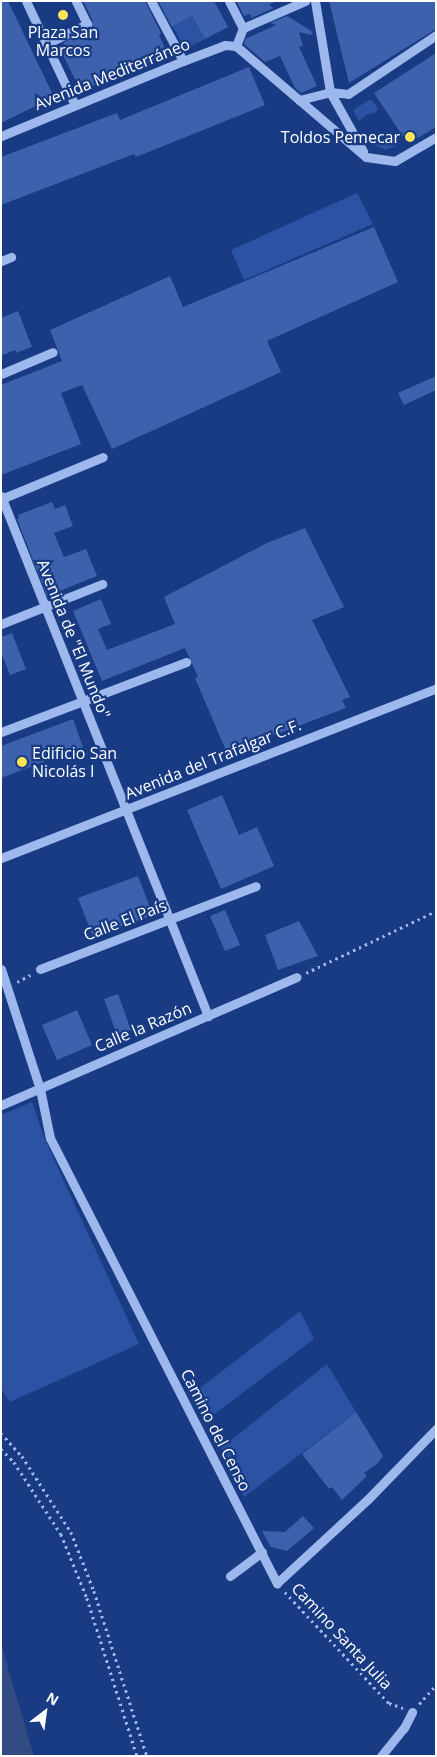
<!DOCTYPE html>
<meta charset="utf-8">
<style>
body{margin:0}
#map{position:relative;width:437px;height:1757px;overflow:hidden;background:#183b84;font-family:"Open Sans",sans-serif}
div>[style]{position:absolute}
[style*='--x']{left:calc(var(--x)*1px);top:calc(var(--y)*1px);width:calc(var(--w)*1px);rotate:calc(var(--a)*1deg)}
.green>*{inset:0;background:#2b52a3}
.water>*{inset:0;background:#324b82}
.building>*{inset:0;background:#3d61ac}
.path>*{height:2.5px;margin-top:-1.25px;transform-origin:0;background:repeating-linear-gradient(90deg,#9db8ec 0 2.5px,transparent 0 6.5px)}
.minor>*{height:9px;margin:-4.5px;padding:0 4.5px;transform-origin:4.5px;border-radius:4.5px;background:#9db8ec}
.dots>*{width:14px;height:14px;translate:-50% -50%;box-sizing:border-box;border:2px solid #183b84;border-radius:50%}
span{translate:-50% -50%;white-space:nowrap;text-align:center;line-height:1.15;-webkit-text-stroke:4.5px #183b84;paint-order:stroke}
.poi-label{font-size:16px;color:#fff}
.right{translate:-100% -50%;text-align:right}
.left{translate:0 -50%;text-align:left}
.street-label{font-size:16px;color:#fff}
.frame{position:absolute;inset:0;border:2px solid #fff;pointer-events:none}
.north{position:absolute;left:20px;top:1687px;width:50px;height:50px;-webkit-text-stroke:4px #183b84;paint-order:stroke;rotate:30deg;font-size:14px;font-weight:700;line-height:20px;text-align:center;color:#fff}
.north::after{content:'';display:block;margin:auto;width:18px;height:22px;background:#fff;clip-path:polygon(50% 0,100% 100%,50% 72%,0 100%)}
</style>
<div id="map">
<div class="green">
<div style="clip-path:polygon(192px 16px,205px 39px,185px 49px,173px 27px)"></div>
<div style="clip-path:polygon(369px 100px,372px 100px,378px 109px,375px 113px,366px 115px,359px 121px,353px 110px)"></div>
<div style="clip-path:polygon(391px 131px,400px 144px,386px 150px,373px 145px,372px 142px,385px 139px)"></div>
<div style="clip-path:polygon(357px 193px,373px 224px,244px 280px,231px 250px)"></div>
<div style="clip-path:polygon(32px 1102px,45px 1140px,139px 1344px,10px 1402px,1px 1388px,1px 1115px)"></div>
<div style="clip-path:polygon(300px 1311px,314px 1339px,204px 1422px,191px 1395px)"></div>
<div style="clip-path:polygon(327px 1364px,356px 1412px,244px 1497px,221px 1448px)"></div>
</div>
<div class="water">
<div style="clip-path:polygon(1px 1642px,9px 1672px,34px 1756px,1px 1756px)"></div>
</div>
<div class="building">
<div style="clip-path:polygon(1px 1px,8px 1px,54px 97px,1px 123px)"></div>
<div style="clip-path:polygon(83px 1px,145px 1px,161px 33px,159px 35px,168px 55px,85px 89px,77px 83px,61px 51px,66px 48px,63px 43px,92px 27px,93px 21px)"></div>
<div style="clip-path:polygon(158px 1px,214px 1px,228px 27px,205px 39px,192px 16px,172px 27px)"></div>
<div style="clip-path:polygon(276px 1px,269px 5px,274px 8px,251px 18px,251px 14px,244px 16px,237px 2px)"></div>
<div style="clip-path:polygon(329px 1px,436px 1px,436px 29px,349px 83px)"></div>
<div style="clip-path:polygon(287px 16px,313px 32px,311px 35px,299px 32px,303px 46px,299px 47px,317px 86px,301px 93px,295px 88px,280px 56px,265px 62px,244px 44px,245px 39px,276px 25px,270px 23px)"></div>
<div style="clip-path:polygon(436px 53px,436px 127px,408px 144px,374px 93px)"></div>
<div style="clip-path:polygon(249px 67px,265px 105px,136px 157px,134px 154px,1px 205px,1px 157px,117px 113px,120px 120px)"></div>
<div style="clip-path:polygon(374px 227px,398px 282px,267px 341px,281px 372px,112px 449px,82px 385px,61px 393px,81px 444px,1px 475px,1px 385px,62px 361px,50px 330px,170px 276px,183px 307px)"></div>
<div style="clip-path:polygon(18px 311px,32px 347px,16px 353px,15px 350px,1px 356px,1px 318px)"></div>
<div style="clip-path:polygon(436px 376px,436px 390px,404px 405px,398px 393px)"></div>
<div style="clip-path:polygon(52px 502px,55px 509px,65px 505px,73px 526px,54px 533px,64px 557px,86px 549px,97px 576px,47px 596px,17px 519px,19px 518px,18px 515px)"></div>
<div style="clip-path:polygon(305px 528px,344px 607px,312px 620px,350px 697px,342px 700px,346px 708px,227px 753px,195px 678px,198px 677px,185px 648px,102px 681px,73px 611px,101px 599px,111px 624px,98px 629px,107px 650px,175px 624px,164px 597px,267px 543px)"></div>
<div style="clip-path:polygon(12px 633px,26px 669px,10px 675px,1px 652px,1px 637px)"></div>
<div style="clip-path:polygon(73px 719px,83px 747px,1px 778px,1px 746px)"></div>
<div style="clip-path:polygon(222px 795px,239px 835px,257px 827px,274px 866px,221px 889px,187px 810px)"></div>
<div style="clip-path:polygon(138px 876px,153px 915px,93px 937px,78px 898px)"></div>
<div style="clip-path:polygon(225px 910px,240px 945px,225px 951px,210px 916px)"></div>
<div style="clip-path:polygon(299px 921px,318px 956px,278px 970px,265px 935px)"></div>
<div style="clip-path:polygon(118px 994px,131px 1030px,117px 1035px,104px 999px)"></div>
<div style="clip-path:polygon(77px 1010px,92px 1045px,57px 1060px,42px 1025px)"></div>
<div style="clip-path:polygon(356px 1412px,383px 1456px,377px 1464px,364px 1473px,367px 1476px,342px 1500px,332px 1487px,329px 1489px,302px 1454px)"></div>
<div style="clip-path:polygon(303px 1516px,314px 1528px,287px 1551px,271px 1547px,262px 1531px,285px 1532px)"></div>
</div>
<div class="path">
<div style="--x:306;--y:973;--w:144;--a:-25.5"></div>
<div style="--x:17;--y:982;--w:15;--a:-28"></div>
<div style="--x:1;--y:1433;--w:31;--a:48"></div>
<div style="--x:22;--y:1456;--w:90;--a:57.2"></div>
<div style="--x:71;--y:1532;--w:63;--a:68.7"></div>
<div style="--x:94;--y:1591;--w:173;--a:72.2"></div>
<div style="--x:1;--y:1449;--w:18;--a:45"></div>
<div style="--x:14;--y:1462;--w:86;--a:56.9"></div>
<div style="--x:61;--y:1534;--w:69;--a:67.9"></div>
<div style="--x:87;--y:1598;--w:166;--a:72.4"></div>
<div style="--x:285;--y:1592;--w:152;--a:46.9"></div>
<div style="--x:389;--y:1703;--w:15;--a:20"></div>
<div style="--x:419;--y:1704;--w:25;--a:-48"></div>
</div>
<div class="minor">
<div style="--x:26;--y:1;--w:115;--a:64.8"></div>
<div style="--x:151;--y:1;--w:68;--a:61.9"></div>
<div style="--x:229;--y:1;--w:30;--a:63"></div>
<div style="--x:315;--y:1;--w:92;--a:80.6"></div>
<div style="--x:330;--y:92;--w:68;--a:60.8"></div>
<div style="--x:46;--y:44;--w:46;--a:-26"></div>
<div style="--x:87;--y:24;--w:25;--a:-116"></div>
<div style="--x:236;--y:46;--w:19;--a:-69"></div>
<div style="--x:243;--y:28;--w:68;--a:-23.5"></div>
<div style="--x:299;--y:100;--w:32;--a:-14"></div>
<div style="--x:330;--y:92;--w:18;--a:6"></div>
<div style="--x:348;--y:94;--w:106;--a:-33.8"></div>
<div style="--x:1;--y:136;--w:197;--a:-22.4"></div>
<div style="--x:183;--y:61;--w:45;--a:-20.9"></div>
<div style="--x:225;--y:45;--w:11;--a:5"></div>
<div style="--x:236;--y:46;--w:171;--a:40.5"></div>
<div style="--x:366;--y:157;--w:29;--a:8"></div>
<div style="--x:395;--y:161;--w:48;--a:-30.3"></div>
<div style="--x:1;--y:261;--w:11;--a:-22"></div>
<div style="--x:1;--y:374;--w:56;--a:-22.9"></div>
<div style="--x:1;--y:496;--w:560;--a:68.29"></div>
<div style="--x:1;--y:499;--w:110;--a:-22.4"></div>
<div style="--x:1;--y:624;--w:109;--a:-21.6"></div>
<div style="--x:1;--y:732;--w:198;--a:-20.7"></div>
<div style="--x:1;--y:858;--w:467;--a:-21.3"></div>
<div style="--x:1;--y:969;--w:126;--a:72"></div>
<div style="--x:40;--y:1089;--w:50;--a:78.5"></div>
<div style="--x:50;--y:1138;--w:500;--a:63"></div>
<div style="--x:277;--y:1583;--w:124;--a:-42.7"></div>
<div style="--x:368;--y:1499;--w:98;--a:-45.8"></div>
<div style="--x:40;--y:969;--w:231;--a:-21"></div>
<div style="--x:1;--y:1105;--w:322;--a:-23.4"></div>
<div style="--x:230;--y:1576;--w:40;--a:-37"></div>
<div style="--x:381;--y:1756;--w:36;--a:-51"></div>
<div style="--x:404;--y:1728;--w:18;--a:-63"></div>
</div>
<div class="dots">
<div style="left:63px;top:15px;background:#ffe358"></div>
<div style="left:410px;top:137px;background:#ffe358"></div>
<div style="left:22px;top:762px;background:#ffe358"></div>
</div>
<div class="poi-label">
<span style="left:63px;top:41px">Plaza San<br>Marcos</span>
<span class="right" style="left:400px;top:137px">Toldos Pemecar</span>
<span class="left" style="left:32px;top:762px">Edificio San<br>Nicolás I</span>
</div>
<div class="street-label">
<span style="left:112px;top:74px;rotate:-22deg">Avenida Mediterráneo</span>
<span style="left:74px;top:639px;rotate:68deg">Avenida de "El Mundo"</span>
<span style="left:213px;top:759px;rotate:-22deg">Avenida del Trafalgar C.F.</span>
<span style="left:125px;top:920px;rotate:-21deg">Calle El País</span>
<span style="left:143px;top:1027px;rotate:-23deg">Calle la Razón</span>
<span style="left:216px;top:1430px;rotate:63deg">Camino del Censo</span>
<span style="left:342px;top:1636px;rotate:47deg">Camino Santa Julia</span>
</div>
<div class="frame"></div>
<div class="north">N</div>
</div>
